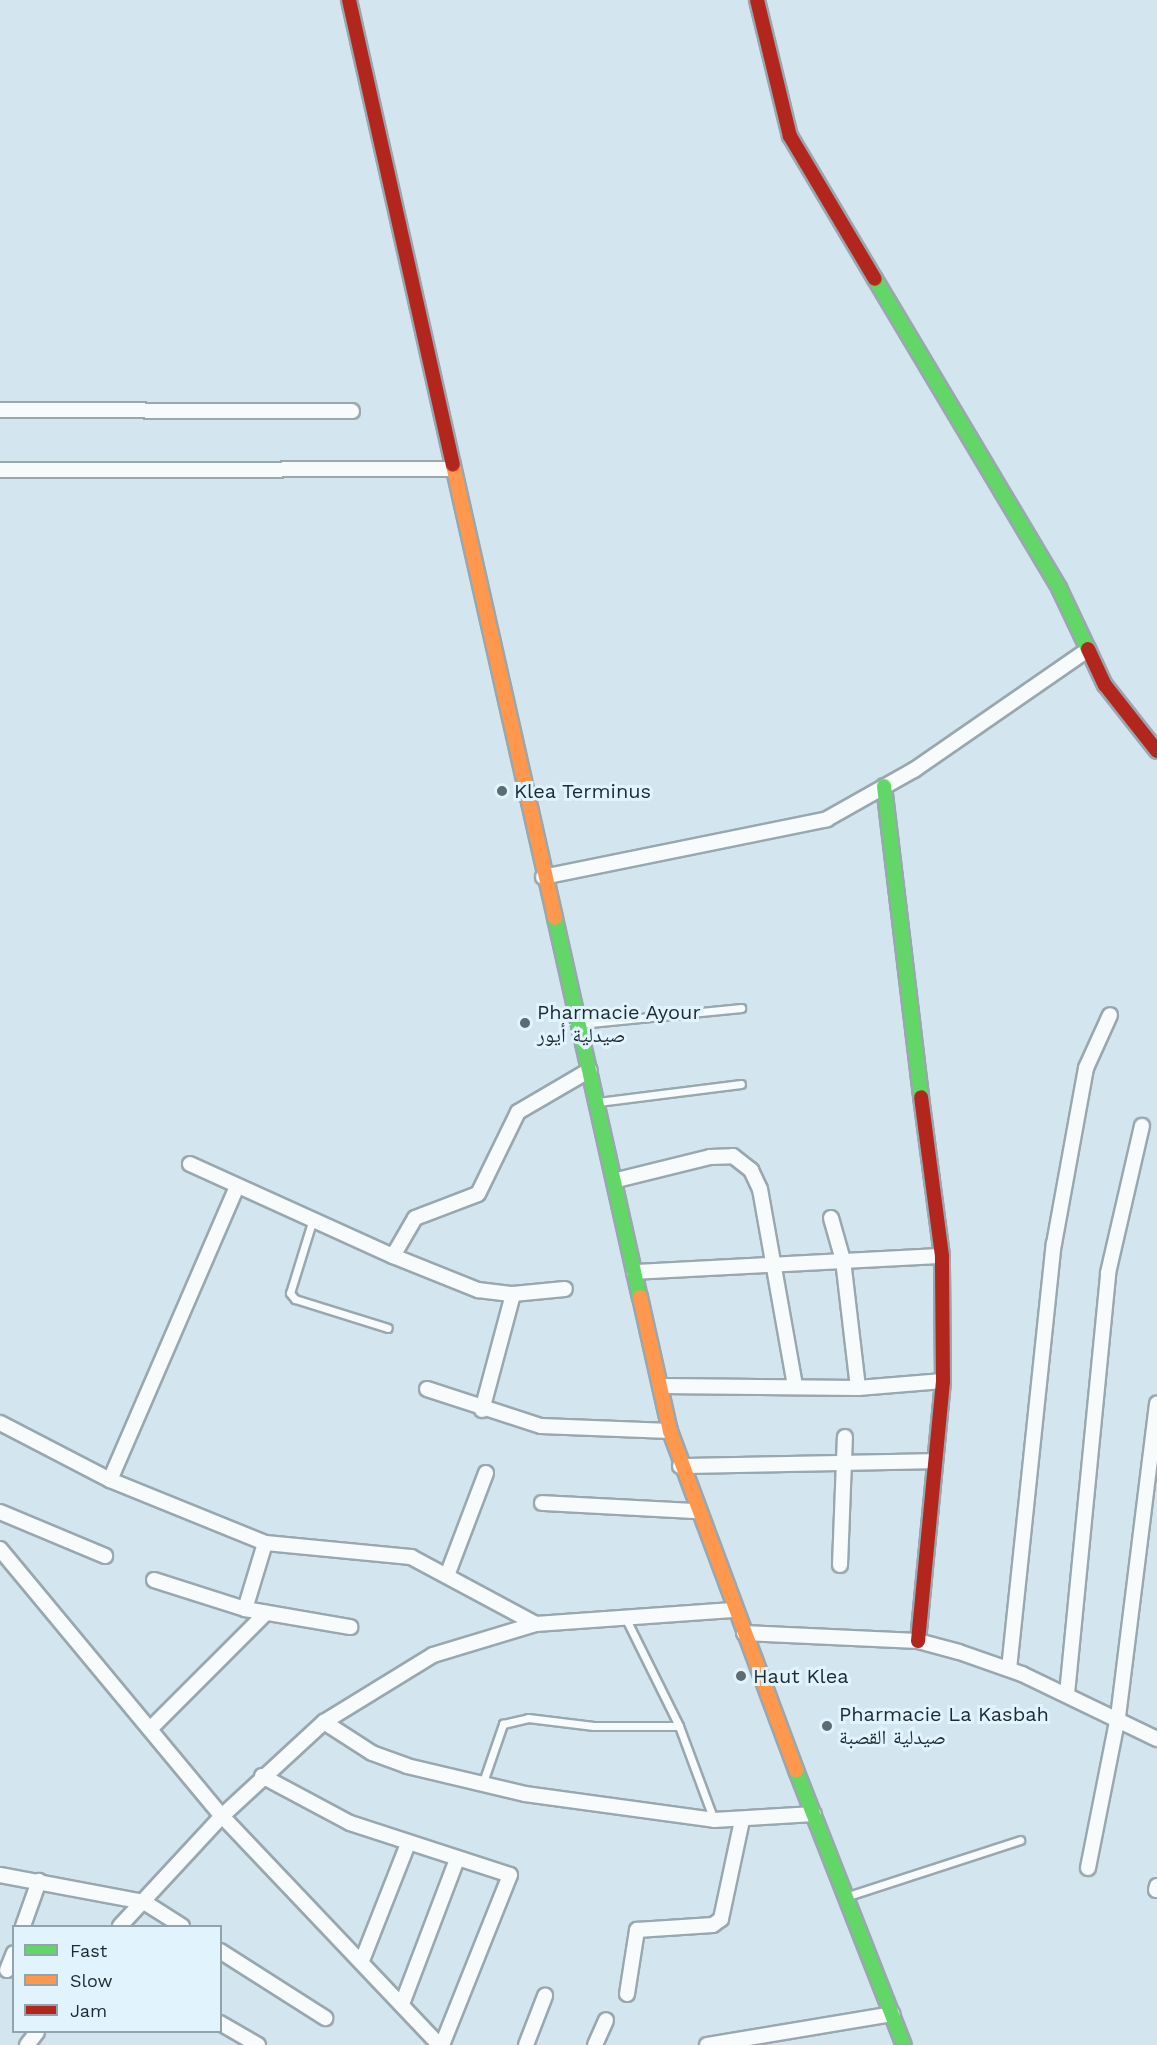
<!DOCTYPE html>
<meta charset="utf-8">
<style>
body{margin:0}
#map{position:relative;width:1157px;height:2045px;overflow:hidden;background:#d3e5ee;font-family:"Work Sans","Noto Naskh Arabic",sans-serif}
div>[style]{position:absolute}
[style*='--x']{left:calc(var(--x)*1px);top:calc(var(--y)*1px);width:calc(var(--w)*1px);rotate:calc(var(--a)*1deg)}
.roads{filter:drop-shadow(2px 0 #99a7ae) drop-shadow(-2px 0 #99a7ae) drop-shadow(0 2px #99a7ae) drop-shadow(0 -2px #99a7ae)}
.lane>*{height:7px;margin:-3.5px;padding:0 3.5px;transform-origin:3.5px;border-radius:3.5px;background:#f8fbfc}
.street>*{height:14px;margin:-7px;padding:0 7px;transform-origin:7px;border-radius:7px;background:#f8fbfc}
.fast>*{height:14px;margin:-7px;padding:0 7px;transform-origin:7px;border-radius:7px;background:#63d668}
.slow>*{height:14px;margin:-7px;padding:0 7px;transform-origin:7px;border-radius:7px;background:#ff974d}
.jam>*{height:14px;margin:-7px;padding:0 7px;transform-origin:7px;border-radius:7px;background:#b3261e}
.dots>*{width:16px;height:16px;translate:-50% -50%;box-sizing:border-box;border:3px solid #e1f4fe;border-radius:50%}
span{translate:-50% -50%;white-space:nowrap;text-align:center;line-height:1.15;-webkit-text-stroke:6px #e1f4fe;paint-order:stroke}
.poi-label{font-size:20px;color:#1e2a30}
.left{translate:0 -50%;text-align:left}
.legend{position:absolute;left:12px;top:1925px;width:210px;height:108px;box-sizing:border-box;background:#e1f4fe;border:2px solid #93a3ac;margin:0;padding:8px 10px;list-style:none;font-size:18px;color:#1e2a30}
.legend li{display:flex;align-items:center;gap:12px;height:30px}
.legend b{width:30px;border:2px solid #93a3ac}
</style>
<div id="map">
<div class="roads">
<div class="lane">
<div style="--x:580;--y:1024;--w:162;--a:-5.7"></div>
<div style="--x:598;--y:1102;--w:144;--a:-7.2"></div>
<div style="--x:312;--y:1222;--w:74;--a:107.2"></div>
<div style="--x:290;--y:1293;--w:8;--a:50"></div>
<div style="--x:295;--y:1299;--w:97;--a:17.3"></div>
<div style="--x:626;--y:1619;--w:119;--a:63.6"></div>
<div style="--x:679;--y:1726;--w:100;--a:69.6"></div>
<div style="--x:482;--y:1785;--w:65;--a:-71"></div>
<div style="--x:503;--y:1724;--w:26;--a:-13"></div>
<div style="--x:528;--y:1718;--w:66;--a:6.9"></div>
<div style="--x:594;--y:1726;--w:85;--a:0"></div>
<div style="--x:848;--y:1896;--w:181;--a:-18"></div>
</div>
<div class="street">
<div style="--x:0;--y:410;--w:352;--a:0.2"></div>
<div style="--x:0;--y:470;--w:452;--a:-0.1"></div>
<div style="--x:543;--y:877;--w:290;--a:-11.5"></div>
<div style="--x:827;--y:819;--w:100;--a:-29.4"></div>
<div style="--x:914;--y:770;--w:211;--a:-34.7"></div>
<div style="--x:190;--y:1164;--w:223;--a:24.4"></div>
<div style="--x:393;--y:1256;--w:44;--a:-59.9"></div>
<div style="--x:415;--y:1218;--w:67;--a:-20.9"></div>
<div style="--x:478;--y:1194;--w:91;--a:-64"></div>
<div style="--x:518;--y:1112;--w:83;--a:-30.3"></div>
<div style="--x:617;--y:1180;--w:96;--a:-13.9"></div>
<div style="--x:710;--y:1157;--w:23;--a:-2"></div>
<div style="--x:733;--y:1156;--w:23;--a:38"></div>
<div style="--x:751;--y:1170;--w:21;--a:65"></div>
<div style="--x:760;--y:1189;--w:199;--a:79.9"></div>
<div style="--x:831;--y:1218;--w:44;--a:74.1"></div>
<div style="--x:843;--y:1260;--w:129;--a:83.3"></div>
<div style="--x:393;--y:1256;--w:92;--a:21.8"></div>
<div style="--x:478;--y:1290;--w:35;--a:7"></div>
<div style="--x:513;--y:1294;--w:52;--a:-5.5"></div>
<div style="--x:634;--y:1272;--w:308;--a:-3"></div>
<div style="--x:661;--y:1386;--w:197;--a:0.6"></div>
<div style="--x:858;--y:1388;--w:85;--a:-4.7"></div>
<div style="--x:427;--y:1389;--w:120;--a:18"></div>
<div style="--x:541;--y:1426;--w:129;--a:2.2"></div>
<div style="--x:482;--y:1410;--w:120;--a:-75"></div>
<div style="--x:0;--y:1423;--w:124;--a:27.4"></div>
<div style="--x:110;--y:1480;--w:167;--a:22.1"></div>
<div style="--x:265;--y:1543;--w:147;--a:5.5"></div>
<div style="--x:411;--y:1557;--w:142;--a:28.2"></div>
<div style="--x:680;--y:1466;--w:254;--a:-1.1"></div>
<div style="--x:110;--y:1480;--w:319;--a:-66.6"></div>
<div style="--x:542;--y:1503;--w:154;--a:3"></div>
<div style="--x:0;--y:1512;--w:114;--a:22.7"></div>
<div style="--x:0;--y:1549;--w:347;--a:50.3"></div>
<div style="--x:222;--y:1816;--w:315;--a:46.5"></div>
<div style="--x:840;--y:1565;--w:128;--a:-87.8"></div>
<div style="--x:448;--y:1573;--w:107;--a:-69.2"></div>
<div style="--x:154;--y:1580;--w:96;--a:17.7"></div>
<div style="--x:245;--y:1609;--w:107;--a:9.7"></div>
<div style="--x:245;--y:1609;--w:69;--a:-73.1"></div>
<div style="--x:744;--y:1633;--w:174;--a:2.6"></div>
<div style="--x:918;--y:1641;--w:42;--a:15"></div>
<div style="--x:959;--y:1652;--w:67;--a:19.2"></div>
<div style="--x:1022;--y:1674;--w:150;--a:25.7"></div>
<div style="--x:1009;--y:1669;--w:427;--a:-84"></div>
<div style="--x:1054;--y:1244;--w:179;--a:-79.7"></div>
<div style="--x:1086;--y:1068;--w:58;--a:-65.6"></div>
<div style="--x:1067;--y:1694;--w:423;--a:-84.4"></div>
<div style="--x:1108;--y:1273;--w:151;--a:-77"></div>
<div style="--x:324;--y:1722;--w:57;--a:32.9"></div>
<div style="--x:372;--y:1753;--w:37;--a:20"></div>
<div style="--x:407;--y:1766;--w:121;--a:13.3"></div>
<div style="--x:525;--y:1794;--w:191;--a:7.8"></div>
<div style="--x:714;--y:1820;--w:100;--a:-3.4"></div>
<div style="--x:150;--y:1729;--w:164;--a:-45"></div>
<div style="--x:262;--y:1776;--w:100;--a:28.1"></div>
<div style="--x:350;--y:1823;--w:168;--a:18"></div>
<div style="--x:510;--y:1875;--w:183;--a:111.8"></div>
<div style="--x:1088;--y:1868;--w:154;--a:-78.8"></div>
<div style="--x:1118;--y:1717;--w:316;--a:-82.9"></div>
<div style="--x:0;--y:1875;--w:147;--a:10.6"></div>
<div style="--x:144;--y:1902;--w:45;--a:32.3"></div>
<div style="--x:1156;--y:1890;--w:4;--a:-76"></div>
<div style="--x:23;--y:1926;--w:48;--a:-70.4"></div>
<div style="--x:120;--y:1926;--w:150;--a:-47.2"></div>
<div style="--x:222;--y:1816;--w:139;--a:-42.7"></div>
<div style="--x:324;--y:1722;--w:128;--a:-31.6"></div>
<div style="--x:433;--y:1655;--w:108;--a:-16.8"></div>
<div style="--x:536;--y:1624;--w:197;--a:-4.1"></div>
<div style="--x:220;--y:1951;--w:125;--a:32.5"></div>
<div style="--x:363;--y:1958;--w:123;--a:-68.5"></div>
<div style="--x:7;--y:1970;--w:18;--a:-68"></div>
<div style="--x:627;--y:1994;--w:65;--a:-81.1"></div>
<div style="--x:637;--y:1930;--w:76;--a:-3.8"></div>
<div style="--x:713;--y:1925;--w:10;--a:-37"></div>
<div style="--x:721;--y:1919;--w:101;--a:-78"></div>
<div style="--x:402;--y:2004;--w:152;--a:-69.2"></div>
<div style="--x:220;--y:2023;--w:44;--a:30.1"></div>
<div style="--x:27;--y:2045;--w:16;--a:-52"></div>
<div style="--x:526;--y:2045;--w:53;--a:-68.8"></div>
<div style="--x:595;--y:2045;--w:27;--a:-66"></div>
<div style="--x:707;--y:2045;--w:188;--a:-9.5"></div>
</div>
<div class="fast">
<div style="--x:875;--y:279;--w:360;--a:59.2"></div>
<div style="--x:1059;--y:588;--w:68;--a:64.6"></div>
<div style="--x:884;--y:786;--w:313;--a:83.2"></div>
<div style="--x:555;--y:918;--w:388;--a:77.4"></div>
<div style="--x:796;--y:1770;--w:295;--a:68.6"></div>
</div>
<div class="slow">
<div style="--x:453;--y:465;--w:464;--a:77.3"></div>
<div style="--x:640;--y:1297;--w:137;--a:77.4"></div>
<div style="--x:670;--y:1431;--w:362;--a:69.6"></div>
</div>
<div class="jam">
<div style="--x:349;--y:0;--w:476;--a:77.4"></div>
<div style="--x:757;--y:0;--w:140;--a:76.4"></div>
<div style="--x:790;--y:136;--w:166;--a:59.3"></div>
<div style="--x:1088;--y:649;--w:40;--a:65"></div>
<div style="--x:1105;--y:685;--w:84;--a:51.8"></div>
<div style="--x:918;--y:1641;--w:261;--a:-84.5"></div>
<div style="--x:943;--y:1381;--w:125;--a:-90.5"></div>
<div style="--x:942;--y:1256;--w:160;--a:-97.5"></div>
</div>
</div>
<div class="dots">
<div style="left:502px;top:791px;background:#5d6b72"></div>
<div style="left:525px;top:1023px;background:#5d6b72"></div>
<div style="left:741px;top:1676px;background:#5d6b72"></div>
<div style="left:827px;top:1726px;background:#5d6b72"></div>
</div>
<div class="poi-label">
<span class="left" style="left:514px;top:791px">Klea Terminus</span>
<span class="left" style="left:537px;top:1024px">Pharmacie Ayour<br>صيدلية أيور</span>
<span class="left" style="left:753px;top:1676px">Haut Klea</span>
<span class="left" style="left:839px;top:1726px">Pharmacie La Kasbah<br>صيدلية القصبة</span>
</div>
<ul class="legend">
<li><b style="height:8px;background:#63d668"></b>Fast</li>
<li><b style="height:8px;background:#ff974d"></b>Slow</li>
<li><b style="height:8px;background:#b3261e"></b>Jam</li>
</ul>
</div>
